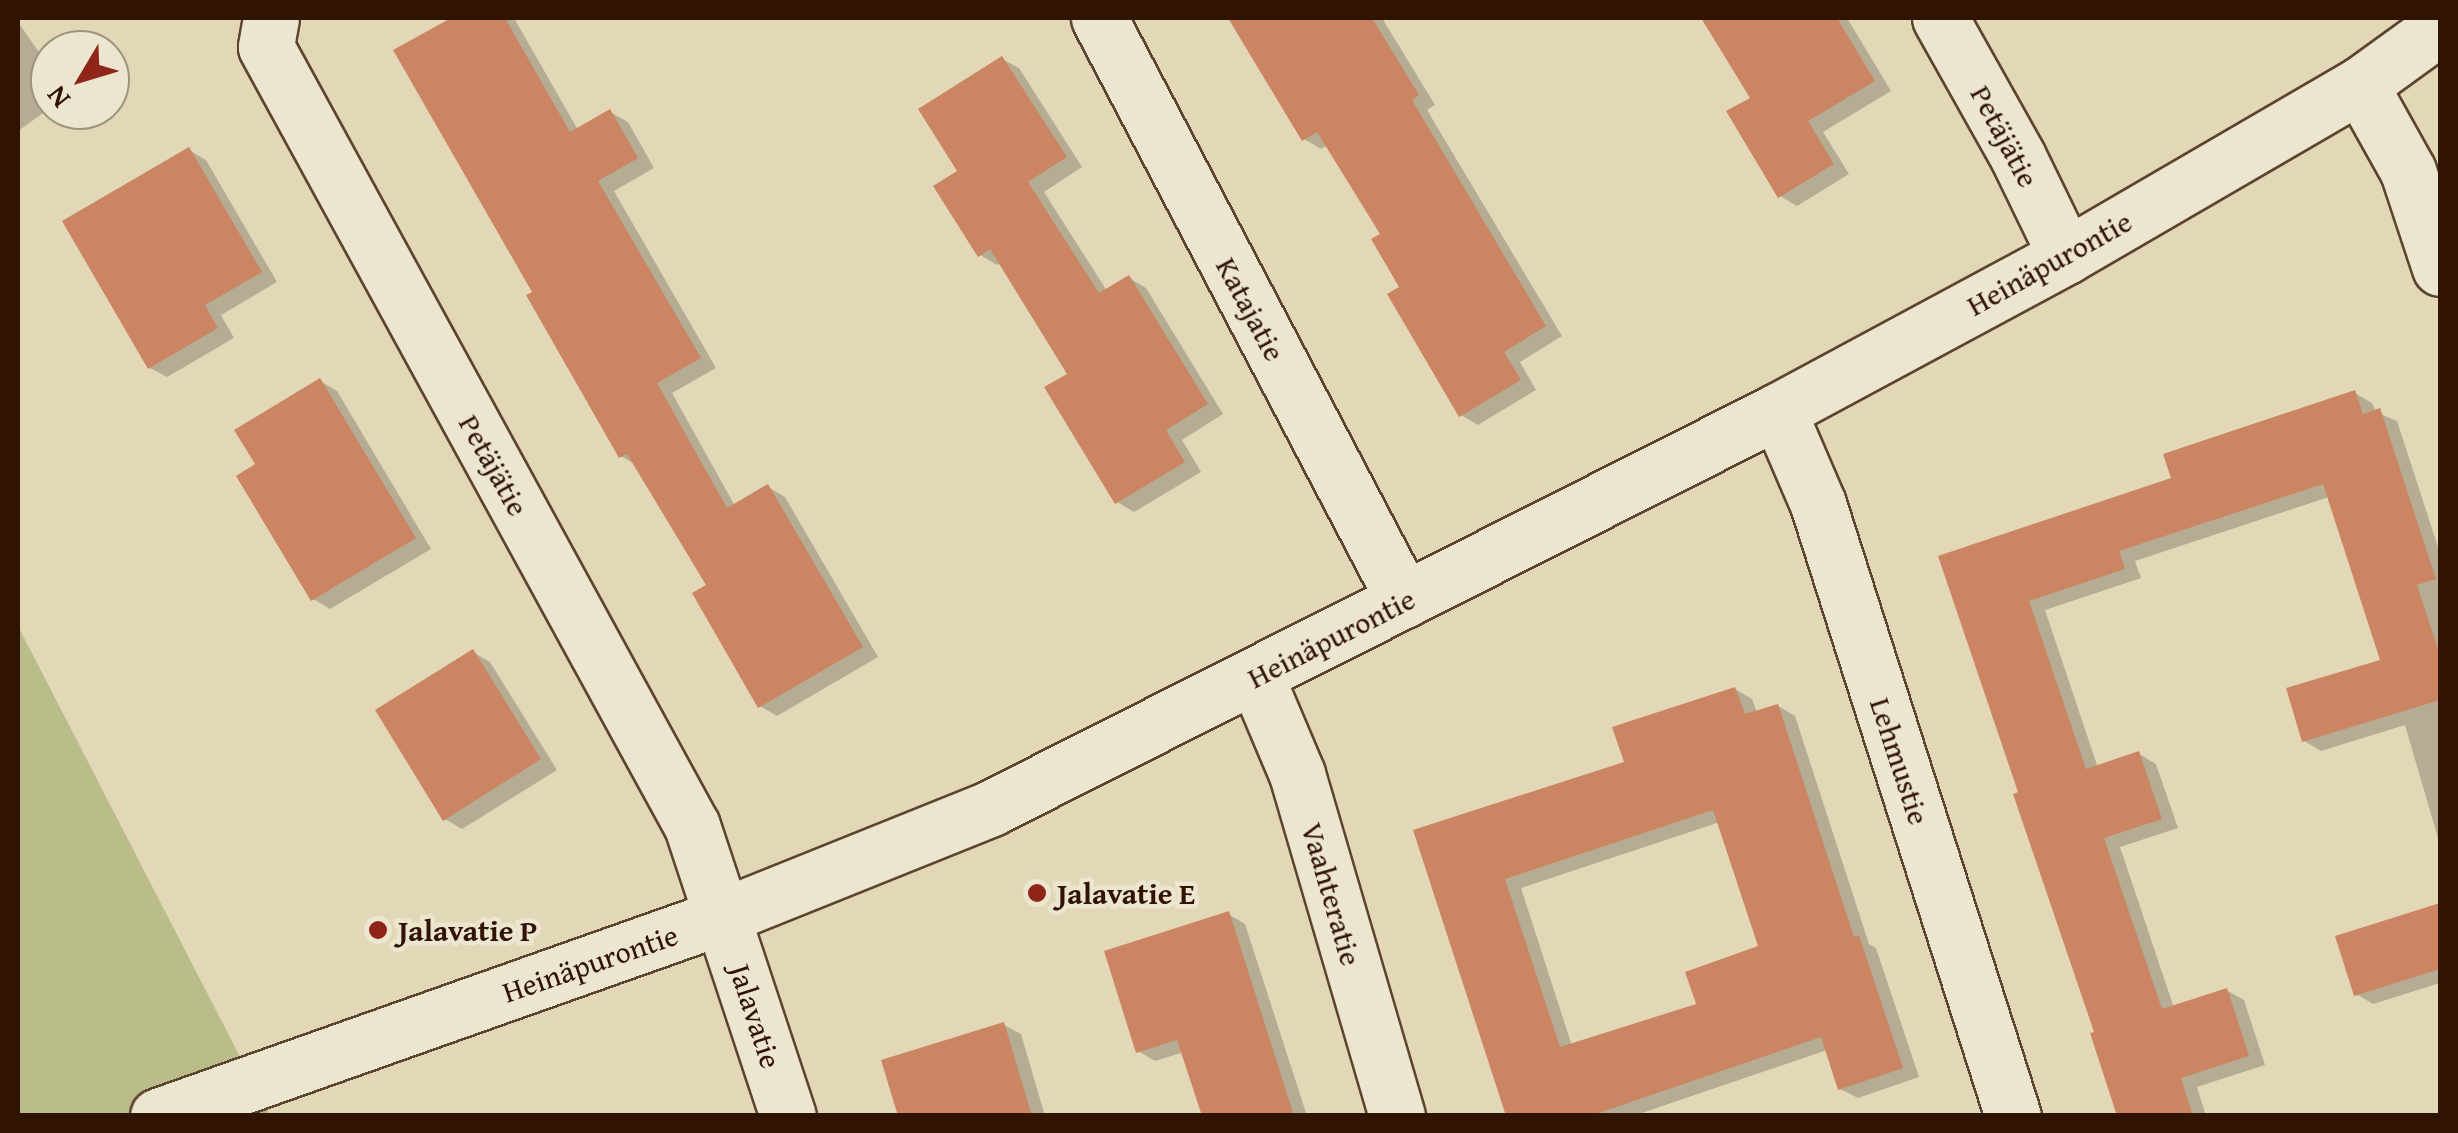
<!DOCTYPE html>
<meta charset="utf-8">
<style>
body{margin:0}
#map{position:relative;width:2458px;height:1133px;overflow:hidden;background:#e2d8b8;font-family:"Gentium Book Plus",serif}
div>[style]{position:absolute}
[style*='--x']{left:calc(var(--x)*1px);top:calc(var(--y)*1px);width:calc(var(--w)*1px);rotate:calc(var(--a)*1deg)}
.green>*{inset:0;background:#babc8a}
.shadow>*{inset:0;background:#0003}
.building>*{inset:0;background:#cc8563}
.roads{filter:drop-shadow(2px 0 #5c442e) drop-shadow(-2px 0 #5c442e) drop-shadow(0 2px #5c442e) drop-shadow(0 -2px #5c442e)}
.minor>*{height:55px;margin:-27.5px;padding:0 27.5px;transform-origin:27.5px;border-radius:27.5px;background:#ece6d1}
.tertiary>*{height:55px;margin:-27.5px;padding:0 27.5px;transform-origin:27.5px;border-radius:27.5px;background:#ece6d1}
.dots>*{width:28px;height:28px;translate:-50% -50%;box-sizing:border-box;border:5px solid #ece6d1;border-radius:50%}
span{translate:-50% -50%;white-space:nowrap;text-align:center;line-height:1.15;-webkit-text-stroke:9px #ece6d1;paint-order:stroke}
.street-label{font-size:30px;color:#301300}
.poi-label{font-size:30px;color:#301300;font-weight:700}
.left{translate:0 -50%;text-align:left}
.frame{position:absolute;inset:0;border:20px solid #301300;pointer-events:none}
.north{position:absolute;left:30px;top:30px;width:100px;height:100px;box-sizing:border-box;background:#ece6d1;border:2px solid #a1927d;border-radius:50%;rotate:232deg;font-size:28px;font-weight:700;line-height:40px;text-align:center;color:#301300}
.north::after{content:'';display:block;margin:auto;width:35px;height:45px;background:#8f2418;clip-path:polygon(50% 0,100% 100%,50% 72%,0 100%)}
</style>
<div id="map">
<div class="green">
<div style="clip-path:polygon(18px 626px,270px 1115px,18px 1115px)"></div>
</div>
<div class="shadow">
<div style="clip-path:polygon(456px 18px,514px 18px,578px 130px,610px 112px,628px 122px,654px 168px,614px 191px,716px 368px,672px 393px,735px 506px,768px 487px,785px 497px,878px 657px,777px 716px,760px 706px,709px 586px,636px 465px,621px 456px,535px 293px,397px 51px)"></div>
<div style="clip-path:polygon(1249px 18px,1382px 18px,1435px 105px,1427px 110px,1562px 336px,1520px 362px,1536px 390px,1478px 425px,1461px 415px,1383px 234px,1328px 145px,1321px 149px,1304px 139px)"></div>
<div style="clip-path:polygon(1710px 18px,1847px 18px,1891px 91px,1823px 132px,1849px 174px,1797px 206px,1780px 196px,1753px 99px)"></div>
<div style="clip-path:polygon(18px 22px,50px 68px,50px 108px,18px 131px)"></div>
<div style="clip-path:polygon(1002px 59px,1019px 68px,1082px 167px,1044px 192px,1107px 291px,1129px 278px,1146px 288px,1223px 414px,1182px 440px,1201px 472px,1134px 512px,1117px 502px,1070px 375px,1001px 262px,997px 265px,980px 255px,960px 172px)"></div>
<div style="clip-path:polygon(189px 150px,206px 160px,277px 282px,221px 315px,234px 338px,167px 377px,150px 368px)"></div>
<div style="clip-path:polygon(320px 381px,337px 391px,431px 549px,330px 609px,313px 599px,258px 465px)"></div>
<div style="clip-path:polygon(2355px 393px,2372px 403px,2376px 412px,2397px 421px,2440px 553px,2440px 845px,2405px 725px,2321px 751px,2304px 741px,2383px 662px,2329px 497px,2135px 561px,2141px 578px,2045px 610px,2098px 768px,2139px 754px,2156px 764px,2178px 828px,2120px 847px,2174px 1008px,2226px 990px,2244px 1000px,2265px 1065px,2197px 1087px,2206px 1116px,2118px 1116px,2097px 1033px,1942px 558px,2174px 480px)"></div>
<div style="clip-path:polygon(473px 652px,490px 662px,557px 770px,462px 829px,445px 819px)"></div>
<div style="clip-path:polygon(evenodd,1735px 689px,1752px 699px,1757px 713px,1778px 706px,1795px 716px,1869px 944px,1876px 948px,1919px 1077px,1858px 1098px,1840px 1089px,1827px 1050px,1633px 1116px,1507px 1116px,1416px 832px,1627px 764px,1735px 689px,1720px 822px,1761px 948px,1700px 1006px,1572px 1046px,1521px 888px,1720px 822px)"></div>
<div style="clip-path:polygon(2440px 906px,2440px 983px,2373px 1004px,2356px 994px,2338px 938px)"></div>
<div style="clip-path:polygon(1228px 914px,1245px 924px,1307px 1116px,1204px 1116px,1184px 1052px,1155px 1061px,1138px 1051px)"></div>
<div style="clip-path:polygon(1004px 1025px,1021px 1034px,1045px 1116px,901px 1116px)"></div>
</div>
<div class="building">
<div style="clip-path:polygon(451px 18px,505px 18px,570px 132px,610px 109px,638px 158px,598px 181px,701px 358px,657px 383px,727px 508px,768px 484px,863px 647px,758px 708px,692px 593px,706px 585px,627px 454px,619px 458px,526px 295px,532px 292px,393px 50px)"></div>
<div style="clip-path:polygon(1228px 18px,1372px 18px,1419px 95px,1412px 100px,1546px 326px,1504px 352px,1521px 380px,1459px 417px,1387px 294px,1399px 287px,1371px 239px,1380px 234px,1317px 132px,1302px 141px)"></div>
<div style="clip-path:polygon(1701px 18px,1837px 18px,1875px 81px,1808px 121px,1834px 164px,1778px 198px,1726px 111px,1750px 98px)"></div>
<div style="clip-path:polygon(1002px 56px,1067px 157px,1028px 182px,1099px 293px,1129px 275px,1208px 404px,1166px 430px,1185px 462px,1115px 504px,1044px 387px,1067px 374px,990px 249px,978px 257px,933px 186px,957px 171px,918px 109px)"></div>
<div style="clip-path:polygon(189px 147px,262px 272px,205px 305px,218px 328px,148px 369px,62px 221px)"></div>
<div style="clip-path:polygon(320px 378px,416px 538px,311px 601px,236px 476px,255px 464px,234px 430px)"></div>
<div style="clip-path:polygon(2355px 390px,2363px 414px,2380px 408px,2436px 579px,2417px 585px,2440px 655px,2440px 700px,2302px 742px,2286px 688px,2380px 660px,2323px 484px,2119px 551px,2125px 569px,2029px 601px,2086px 769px,2139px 751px,2162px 819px,2104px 838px,2162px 1009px,2227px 988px,2249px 1056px,2181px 1078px,2193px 1116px,2117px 1116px,2090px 1033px,2094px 1032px,2013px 794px,2018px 792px,1938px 556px,2171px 478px,2163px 454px)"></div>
<div style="clip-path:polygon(473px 649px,541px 759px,443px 821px,375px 710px)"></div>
<div style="clip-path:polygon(evenodd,1735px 687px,1745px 714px,1778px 704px,1854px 937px,1859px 935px,1903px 1068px,1838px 1090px,1821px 1037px,1590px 1116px,1506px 1116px,1413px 830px,1624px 762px,1612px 727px,1735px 687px,1713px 810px,1758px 946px,1685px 972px,1696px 1004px,1560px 1047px,1505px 879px,1713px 810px)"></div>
<div style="clip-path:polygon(2440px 903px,2440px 969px,2354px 996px,2335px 936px)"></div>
<div style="clip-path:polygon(1229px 911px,1294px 1116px,1202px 1116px,1177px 1040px,1136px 1053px,1104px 951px)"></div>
<div style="clip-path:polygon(1004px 1022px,1032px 1116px,898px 1116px,881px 1060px)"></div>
</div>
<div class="roads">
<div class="minor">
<div style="--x:271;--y:18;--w:29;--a:100"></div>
<div style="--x:266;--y:47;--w:888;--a:61.33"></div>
<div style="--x:692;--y:826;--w:305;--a:71.7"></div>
<div style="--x:1099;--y:18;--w:657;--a:62.34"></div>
<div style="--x:1940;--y:18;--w:159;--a:60.7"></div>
<div style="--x:2018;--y:157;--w:110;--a:64.1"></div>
<div style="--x:2360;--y:85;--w:98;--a:60.8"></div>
<div style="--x:2408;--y:171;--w:102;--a:71.7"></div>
<div style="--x:1778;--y:411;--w:101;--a:66.7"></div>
<div style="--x:1818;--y:504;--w:642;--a:72.33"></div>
<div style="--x:1256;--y:677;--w:105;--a:67.1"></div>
<div style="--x:1297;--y:774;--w:356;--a:73.7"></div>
</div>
<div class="tertiary">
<div style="--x:158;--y:1116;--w:599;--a:-19.49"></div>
<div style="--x:723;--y:916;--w:289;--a:-21.9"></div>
<div style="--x:991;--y:808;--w:881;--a:-26.77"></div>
<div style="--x:1778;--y:411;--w:327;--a:-28.3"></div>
<div style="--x:2066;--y:256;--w:340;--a:-30.2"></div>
<div style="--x:2360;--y:85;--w:99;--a:-35.9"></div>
</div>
</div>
<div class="dots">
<div style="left:1037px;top:893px;background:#8f2418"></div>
<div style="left:378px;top:930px;background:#8f2418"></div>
</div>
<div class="street-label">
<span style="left:2005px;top:136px;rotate:62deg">Petäjätie</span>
<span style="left:2049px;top:263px;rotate:-29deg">Heinäpurontie</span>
<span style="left:1251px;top:309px;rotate:62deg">Katajatie</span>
<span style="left:494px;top:465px;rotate:61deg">Petäjätie</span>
<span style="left:1331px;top:638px;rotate:-27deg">Heinäpurontie</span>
<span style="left:1900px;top:761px;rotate:72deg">Lehmustie</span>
<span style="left:1332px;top:894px;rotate:74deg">Vaahteratie</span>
<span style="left:590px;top:963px;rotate:-19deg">Heinäpurontie</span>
<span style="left:756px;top:1016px;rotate:72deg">Jalavatie</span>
</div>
<div class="poi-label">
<span class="left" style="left:1057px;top:893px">Jalavatie E</span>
<span class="left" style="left:398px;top:930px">Jalavatie P</span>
</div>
<div class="frame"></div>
<div class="north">N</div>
</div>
